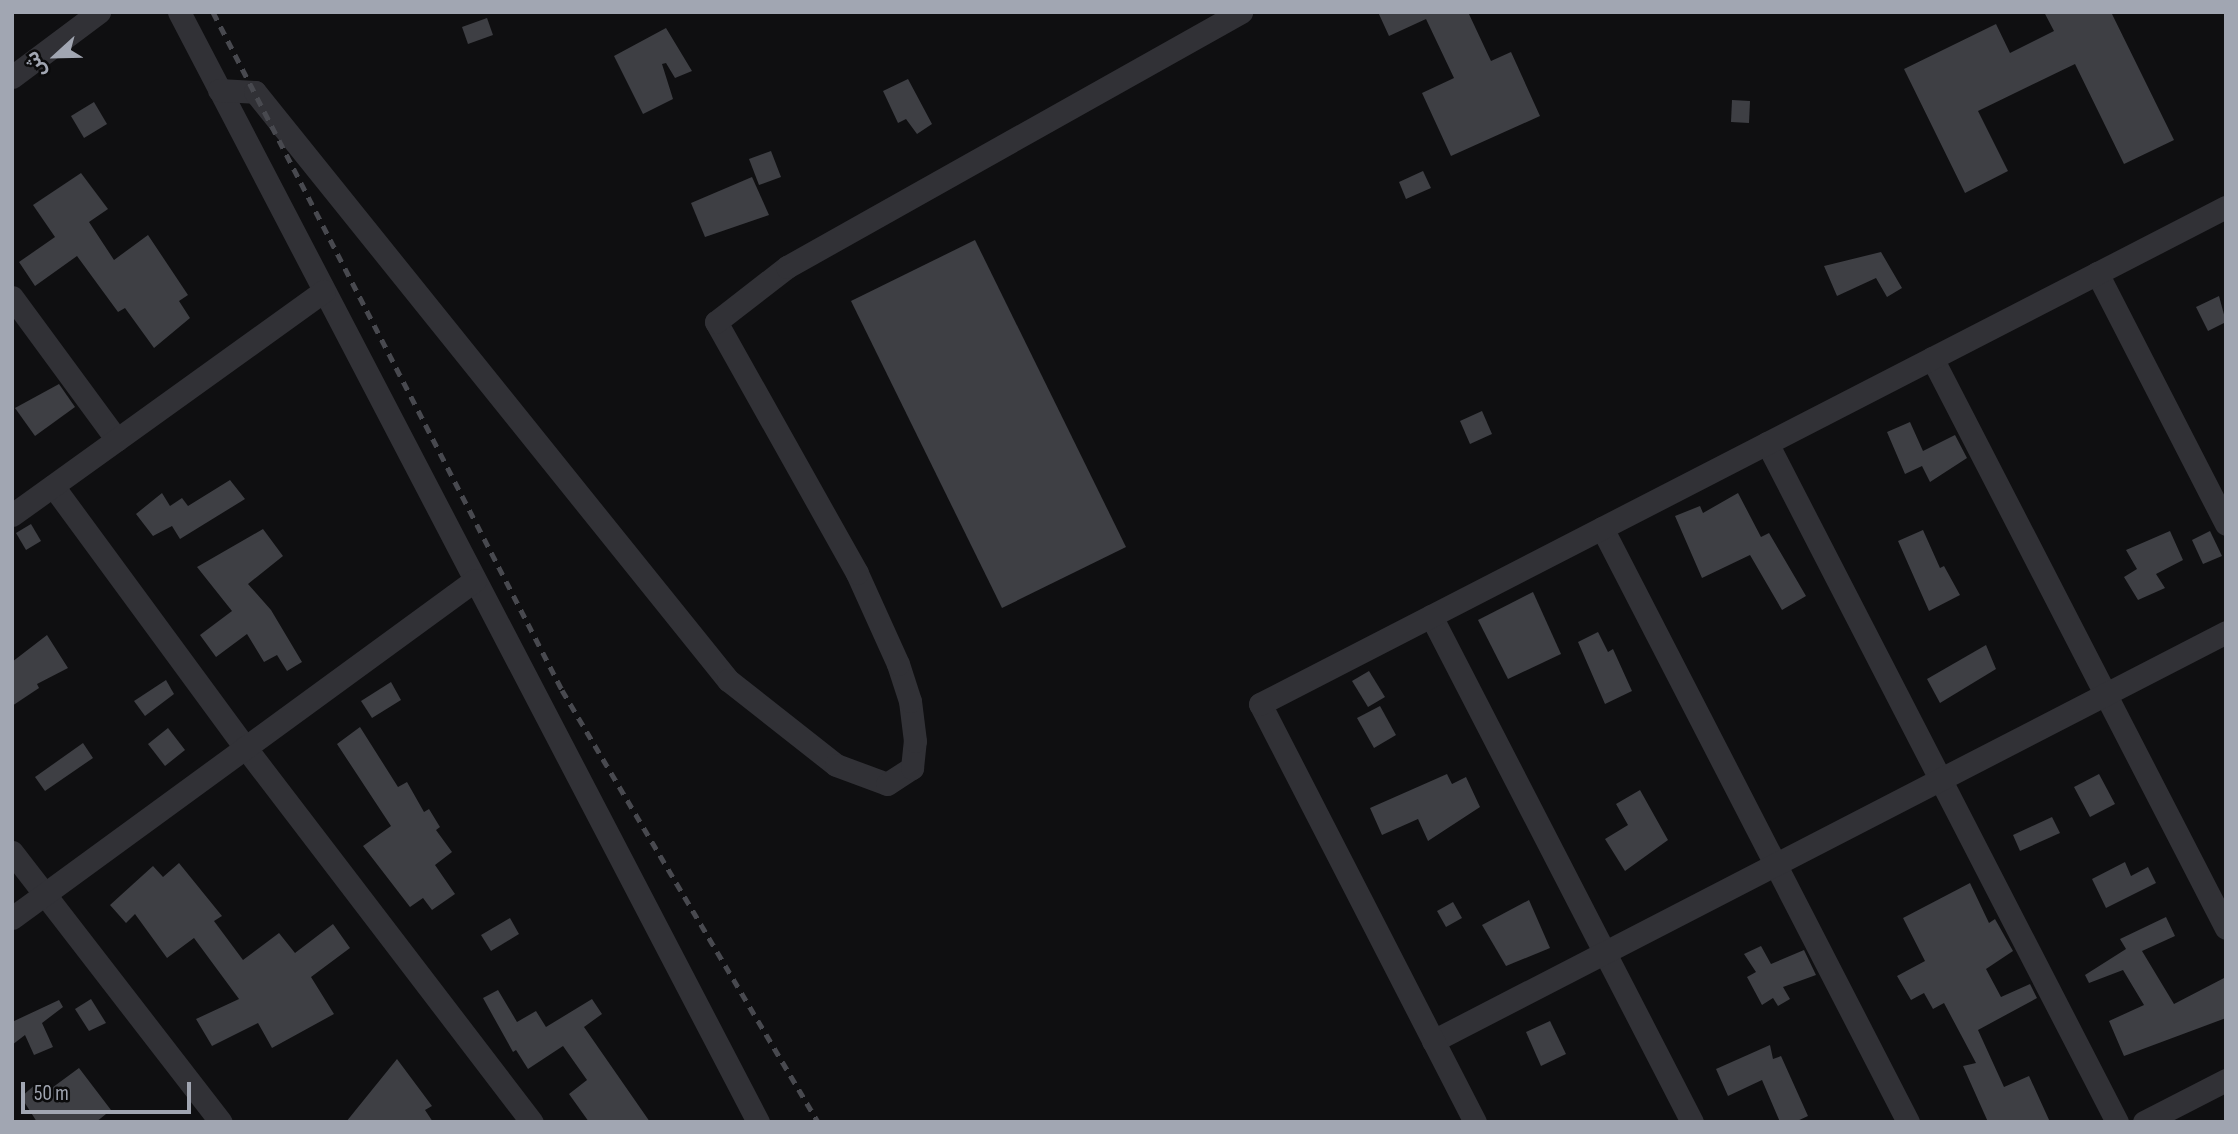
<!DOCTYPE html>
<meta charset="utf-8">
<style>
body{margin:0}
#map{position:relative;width:2238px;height:1134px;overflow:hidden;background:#0f0f11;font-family:"Sofia Sans Condensed","Noto Sans Arabic",sans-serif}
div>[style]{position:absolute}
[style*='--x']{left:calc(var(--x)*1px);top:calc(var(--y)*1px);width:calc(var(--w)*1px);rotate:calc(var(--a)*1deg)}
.building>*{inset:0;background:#3e3f44}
.minor>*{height:23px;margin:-11.5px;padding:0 11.5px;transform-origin:11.5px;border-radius:11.5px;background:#313136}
.rail>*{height:5px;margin-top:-2.5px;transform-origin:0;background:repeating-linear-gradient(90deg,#48494f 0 9px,transparent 0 16px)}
span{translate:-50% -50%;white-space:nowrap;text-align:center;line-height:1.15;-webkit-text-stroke:5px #0b0b0c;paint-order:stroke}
.frame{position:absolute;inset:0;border:14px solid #a1a6b2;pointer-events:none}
.north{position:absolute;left:21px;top:21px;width:70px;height:70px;-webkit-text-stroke:5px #0b0b0c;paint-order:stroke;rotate:248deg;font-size:19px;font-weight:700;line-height:28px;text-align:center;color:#a1a6b2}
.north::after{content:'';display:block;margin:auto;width:24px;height:32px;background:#a1a6b2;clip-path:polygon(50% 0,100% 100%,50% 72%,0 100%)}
.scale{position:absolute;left:21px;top:1082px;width:170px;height:32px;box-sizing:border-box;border:4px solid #a1a6b2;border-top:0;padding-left:9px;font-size:21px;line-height:24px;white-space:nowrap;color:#a1a6b2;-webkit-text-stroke:5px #0b0b0c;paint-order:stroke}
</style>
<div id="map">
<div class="building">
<div style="clip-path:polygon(1378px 12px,1468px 12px,1491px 61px,1511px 52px,1540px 116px,1451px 156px,1422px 93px,1454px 78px,1426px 19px,1389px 36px)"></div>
<div style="clip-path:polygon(2044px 12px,2111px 12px,2174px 140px,2124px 164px,2075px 64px,1978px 111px,2008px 171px,1965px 193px,1904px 69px,1996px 24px,2010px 53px,2054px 31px)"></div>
<div style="clip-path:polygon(487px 18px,493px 35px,468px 44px,462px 27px)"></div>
<div style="clip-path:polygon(666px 28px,692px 71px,675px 78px,666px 63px,662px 64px,673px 99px,643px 114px,614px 56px)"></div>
<div style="clip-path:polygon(908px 79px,932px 124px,917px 134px,906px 119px,898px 123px,883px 91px)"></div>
<div style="clip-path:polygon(1732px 100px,1750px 101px,1749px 123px,1731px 122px)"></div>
<div style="clip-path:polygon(94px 102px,107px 124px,84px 138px,71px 116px)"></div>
<div style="clip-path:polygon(771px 151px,781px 177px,759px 185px,749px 159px)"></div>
<div style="clip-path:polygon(1423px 171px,1431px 188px,1406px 199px,1399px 182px)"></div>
<div style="clip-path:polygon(81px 173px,108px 209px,89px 222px,114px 260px,148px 235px,188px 295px,179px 301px,190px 318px,154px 348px,125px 308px,118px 312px,77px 256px,35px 286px,19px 262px,55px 237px,33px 205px)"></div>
<div style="clip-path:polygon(752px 177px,769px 215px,705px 237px,691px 203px)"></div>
<div style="clip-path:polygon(975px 240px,1126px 547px,1002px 608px,851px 301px)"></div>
<div style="clip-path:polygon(1881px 252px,1902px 288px,1887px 297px,1876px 278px,1837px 296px,1824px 266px)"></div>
<div style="clip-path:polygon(2219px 296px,2226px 322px,2208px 331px,2196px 307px)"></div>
<div style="clip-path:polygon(59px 384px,75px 407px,35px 436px,15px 408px)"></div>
<div style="clip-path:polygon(1482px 411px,1492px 434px,1470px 444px,1460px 421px)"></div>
<div style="clip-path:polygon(1910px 422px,1923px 451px,1955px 435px,1967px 458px,1930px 482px,1922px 466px,1905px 474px,1887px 432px)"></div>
<div style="clip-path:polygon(230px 480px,245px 499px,180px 539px,172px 526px,153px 536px,136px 514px,162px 493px,170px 506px,182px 498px,188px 506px)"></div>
<div style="clip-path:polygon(1738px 493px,1761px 537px,1769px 533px,1806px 596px,1782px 610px,1750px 555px,1702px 578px,1675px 516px,1700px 506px,1703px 513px)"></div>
<div style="clip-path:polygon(31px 524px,41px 541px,26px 550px,16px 533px)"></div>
<div style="clip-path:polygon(263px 529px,283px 556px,248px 584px,271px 610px,302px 662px,287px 671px,277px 655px,264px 662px,247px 634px,216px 657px,200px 635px,232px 611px,197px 567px)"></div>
<div style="clip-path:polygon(1923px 530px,1940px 568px,1944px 566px,1960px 595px,1929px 611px,1898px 541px)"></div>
<div style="clip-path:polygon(2170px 531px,2183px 560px,2156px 574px,2165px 588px,2138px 600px,2124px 577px,2137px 569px,2126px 550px)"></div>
<div style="clip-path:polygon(2210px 531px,2222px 556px,2203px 564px,2192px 540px)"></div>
<div style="clip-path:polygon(1533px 592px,1561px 654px,1508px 679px,1478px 620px)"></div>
<div style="clip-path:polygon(1598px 632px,1608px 652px,1613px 649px,1632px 691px,1605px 704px,1578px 642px)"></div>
<div style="clip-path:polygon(47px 635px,68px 668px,37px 684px,39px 688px,12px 706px,12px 662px)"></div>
<div style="clip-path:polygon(1986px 645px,1996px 669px,1940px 703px,1927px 679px)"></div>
<div style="clip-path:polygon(1369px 671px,1385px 697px,1368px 707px,1352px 681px)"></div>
<div style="clip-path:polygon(166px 680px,174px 694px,145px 716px,134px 701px)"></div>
<div style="clip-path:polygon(391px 682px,401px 700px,372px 718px,361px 701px)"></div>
<div style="clip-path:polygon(1380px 706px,1396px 735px,1374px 748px,1357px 718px)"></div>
<div style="clip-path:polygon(360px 727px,398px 787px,407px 782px,424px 812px,429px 809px,440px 827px,436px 830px,452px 852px,435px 865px,455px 894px,432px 910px,423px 898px,410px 907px,363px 846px,391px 826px,337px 744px)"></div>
<div style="clip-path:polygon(168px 728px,185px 750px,165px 766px,148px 744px)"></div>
<div style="clip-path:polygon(83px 743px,93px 758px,45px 791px,35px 777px)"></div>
<div style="clip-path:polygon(1447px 774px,1452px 784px,1466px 777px,1480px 807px,1428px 841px,1418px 819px,1382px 835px,1370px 808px)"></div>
<div style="clip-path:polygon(2099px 774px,2115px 804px,2090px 817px,2074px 787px)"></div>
<div style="clip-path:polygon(1640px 790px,1668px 840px,1625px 871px,1605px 839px,1628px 825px,1616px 804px)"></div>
<div style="clip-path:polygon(2052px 817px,2060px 833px,2020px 851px,2013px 835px)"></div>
<div style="clip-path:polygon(2125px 862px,2131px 876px,2148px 867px,2156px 883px,2106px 908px,2092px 879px)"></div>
<div style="clip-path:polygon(179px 863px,222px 916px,214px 921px,243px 960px,279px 933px,295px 953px,333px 924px,350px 948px,311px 977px,334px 1014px,272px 1048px,258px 1023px,212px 1046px,196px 1019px,239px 999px,194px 938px,167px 958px,135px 914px,126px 923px,110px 905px,153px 866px,163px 877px)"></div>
<div style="clip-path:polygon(1970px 883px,1989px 923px,1995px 919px,2013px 951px,1986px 969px,2001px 997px,2030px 984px,2037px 998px,1978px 1030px,2004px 1087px,2029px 1076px,2050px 1122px,1988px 1122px,1963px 1066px,1976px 1063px,1944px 1003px,1933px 1009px,1924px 993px,1911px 1000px,1897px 976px,1925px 961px,1903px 918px)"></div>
<div style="clip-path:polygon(1529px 900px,1550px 948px,1506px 966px,1482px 925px)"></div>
<div style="clip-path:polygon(1453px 902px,1462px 918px,1446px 927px,1437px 911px)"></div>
<div style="clip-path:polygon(2166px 917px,2175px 936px,2142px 951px,2174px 1004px,2226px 977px,2226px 1018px,2124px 1056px,2109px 1021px,2144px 1005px,2123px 970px,2089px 983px,2085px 975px,2126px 949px,2120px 939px)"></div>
<div style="clip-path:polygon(510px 918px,519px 934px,491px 951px,481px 935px)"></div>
<div style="clip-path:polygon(1761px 946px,1771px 964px,1804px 950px,1816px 975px,1783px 987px,1790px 999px,1778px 1006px,1773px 998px,1762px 1005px,1747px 977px,1756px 972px,1744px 954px)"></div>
<div style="clip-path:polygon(498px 990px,517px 1022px,536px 1011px,546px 1027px,592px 999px,602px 1014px,584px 1027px,650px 1122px,589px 1122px,569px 1094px,587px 1080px,563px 1046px,528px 1069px,516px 1050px,513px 1052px,483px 998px)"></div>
<div style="clip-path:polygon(91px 999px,106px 1023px,89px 1031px,75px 1009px)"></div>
<div style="clip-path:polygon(59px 1000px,63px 1007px,42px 1023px,53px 1047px,34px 1055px,25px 1035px,12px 1045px,12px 1022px)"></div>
<div style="clip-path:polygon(1550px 1021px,1566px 1054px,1541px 1066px,1526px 1032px)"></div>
<div style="clip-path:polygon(1770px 1045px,1773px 1059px,1781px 1056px,1808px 1116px,1795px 1122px,1780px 1122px,1762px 1080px,1728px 1096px,1716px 1069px)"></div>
<div style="clip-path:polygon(397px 1059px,432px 1106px,425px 1110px,433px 1122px,346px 1122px)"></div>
<div style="clip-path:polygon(79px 1068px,111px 1110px,96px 1122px,37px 1122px,21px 1097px,37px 1083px,45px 1093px)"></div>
</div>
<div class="minor">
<div style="--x:179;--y:12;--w:1252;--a:62.45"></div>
<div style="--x:12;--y:77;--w:109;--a:-36.8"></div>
<div style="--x:219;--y:90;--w:36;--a:3"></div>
<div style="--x:255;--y:92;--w:755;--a:51.19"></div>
<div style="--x:728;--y:680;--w:137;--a:38.2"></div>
<div style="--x:836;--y:765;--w:54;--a:20.4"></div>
<div style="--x:887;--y:784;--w:30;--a:-33"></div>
<div style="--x:912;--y:768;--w:27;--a:-84"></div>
<div style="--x:915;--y:741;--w:40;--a:-97.1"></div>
<div style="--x:910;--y:701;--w:39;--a:-108"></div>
<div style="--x:898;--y:664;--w:100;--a:-114.3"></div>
<div style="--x:857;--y:573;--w:288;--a:-119.3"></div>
<div style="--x:716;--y:322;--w:90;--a:-37.8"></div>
<div style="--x:787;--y:267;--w:521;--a:-29.32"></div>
<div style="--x:2097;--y:273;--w:282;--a:62.8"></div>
<div style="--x:12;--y:297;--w:177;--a:53.7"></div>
<div style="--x:1932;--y:358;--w:641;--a:62.72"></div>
<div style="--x:1767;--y:443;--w:764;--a:62.73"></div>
<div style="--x:53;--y:486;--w:324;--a:53.7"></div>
<div style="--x:245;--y:747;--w:472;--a:52.6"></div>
<div style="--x:12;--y:515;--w:384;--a:-35.7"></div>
<div style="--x:1602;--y:528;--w:668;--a:62.74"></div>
<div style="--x:1431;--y:616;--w:569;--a:62.71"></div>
<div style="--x:12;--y:852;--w:341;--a:52.3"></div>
<div style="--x:12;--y:918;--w:573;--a:-36.13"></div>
<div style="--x:1433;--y:1041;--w:892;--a:-27.28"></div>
<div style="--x:1475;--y:1122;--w:470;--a:-117.2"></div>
<div style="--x:1260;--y:704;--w:1086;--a:-27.23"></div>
<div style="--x:2144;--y:1122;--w:92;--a:-27.1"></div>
</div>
<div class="rail">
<div style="--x:213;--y:12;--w:763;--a:62.76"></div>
<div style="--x:562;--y:690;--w:502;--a:59.35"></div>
</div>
<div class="frame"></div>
<div class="north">ش</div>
<div class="scale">50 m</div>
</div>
